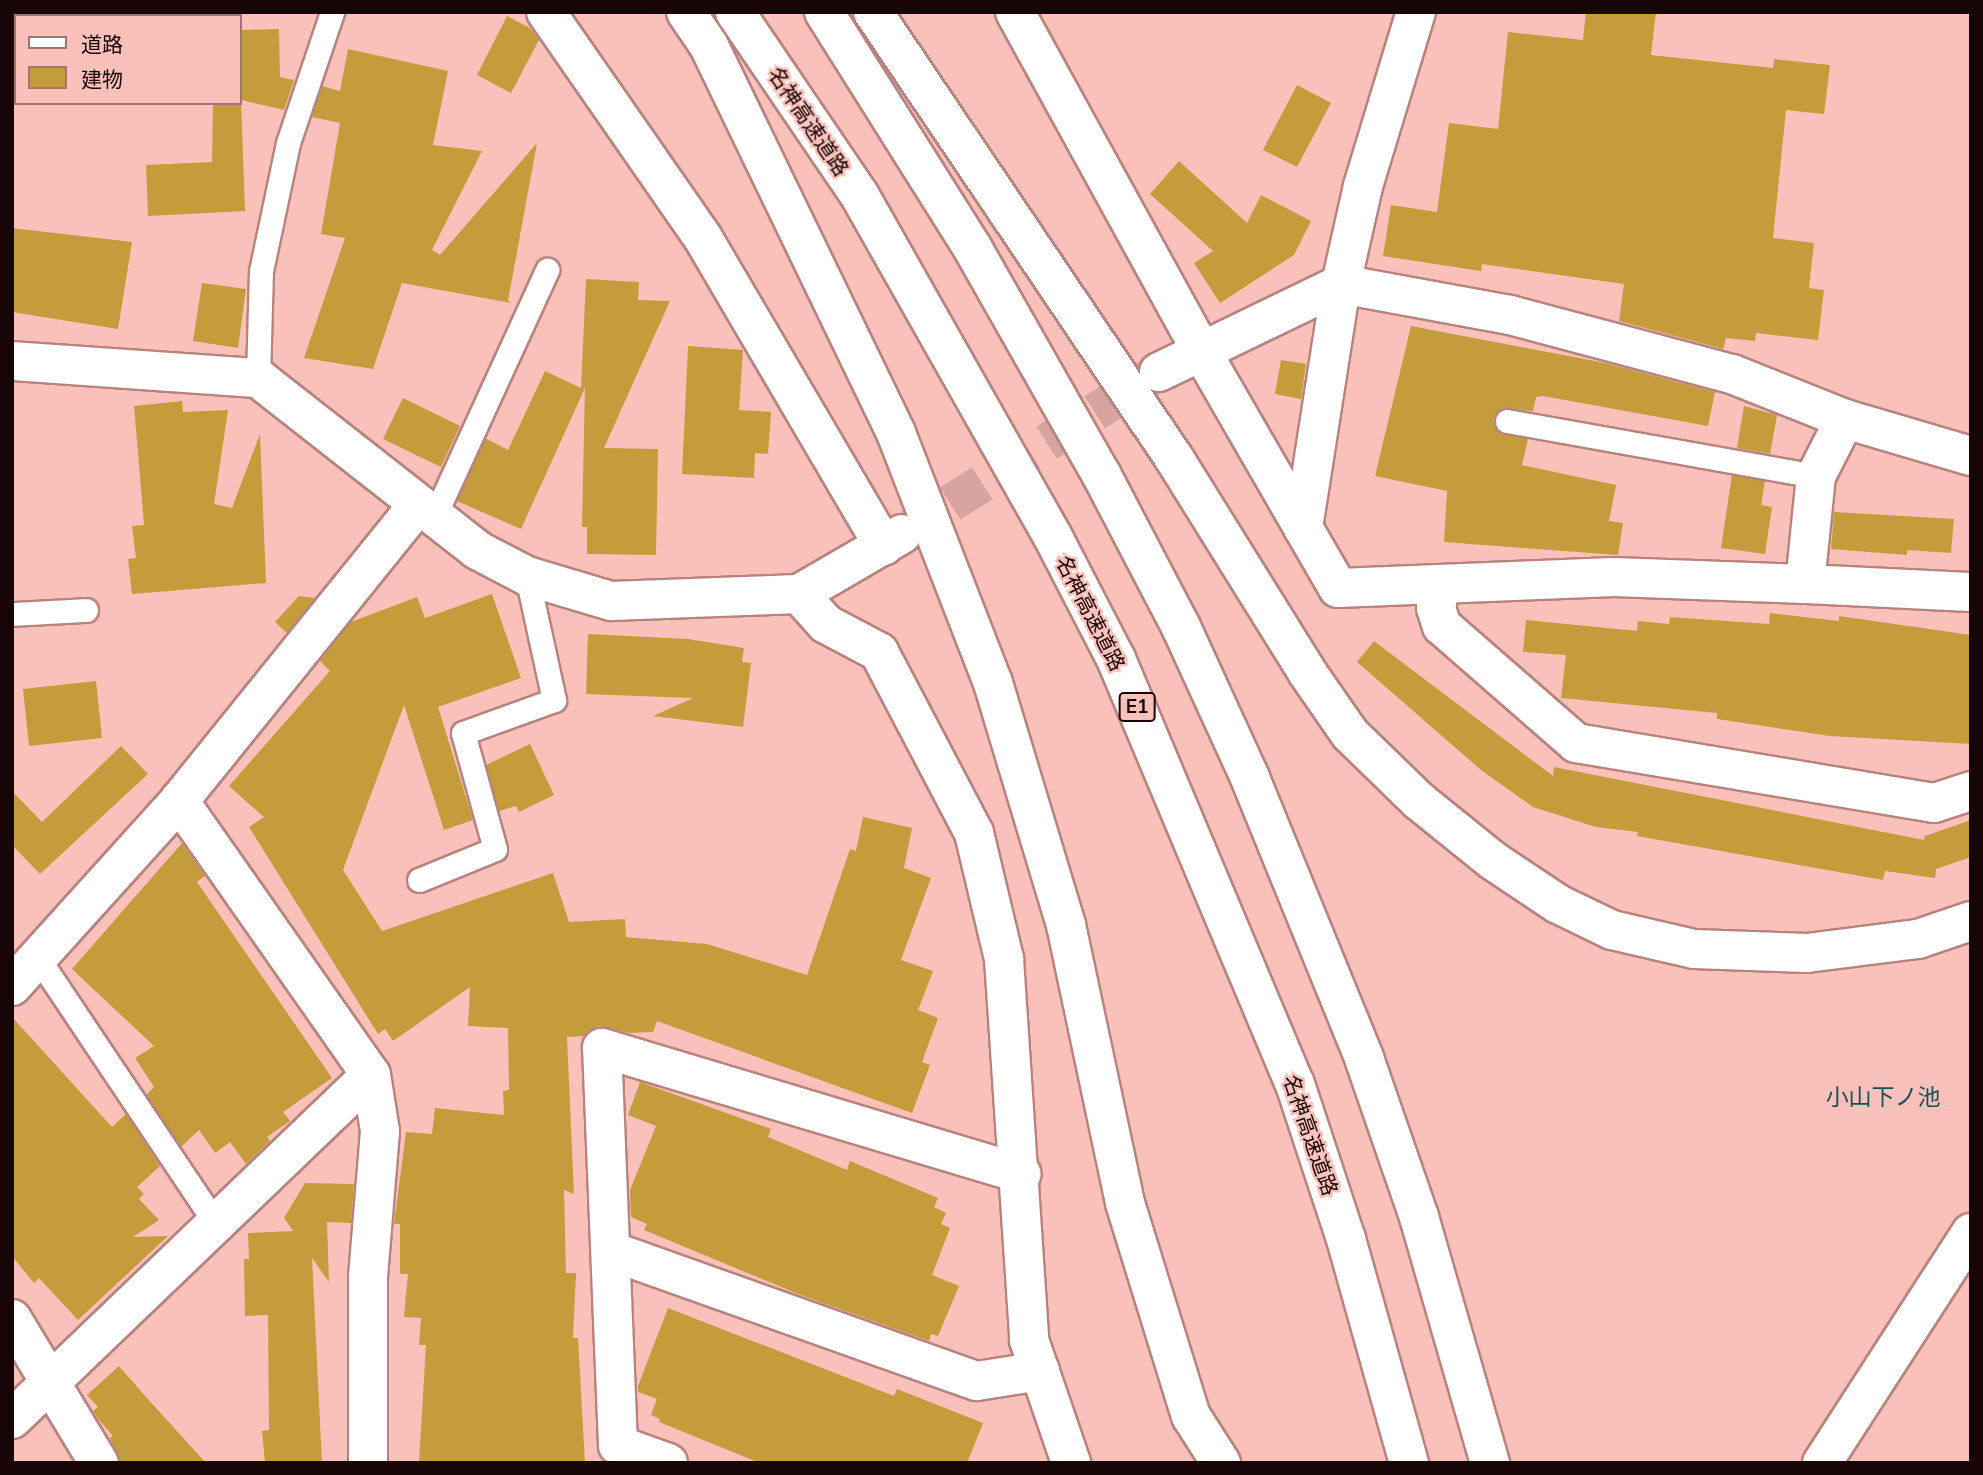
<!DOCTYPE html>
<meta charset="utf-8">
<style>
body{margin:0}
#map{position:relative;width:1983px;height:1475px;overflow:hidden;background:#fac0ba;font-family:Mulish,"Noto Sans JP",sans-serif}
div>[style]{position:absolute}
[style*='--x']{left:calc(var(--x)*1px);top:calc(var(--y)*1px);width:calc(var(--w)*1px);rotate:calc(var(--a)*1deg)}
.building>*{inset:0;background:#c59c3c}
.street-tunnel>*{height:38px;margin-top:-19px;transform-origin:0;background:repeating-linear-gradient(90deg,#d8a49f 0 38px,transparent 0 57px)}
.roads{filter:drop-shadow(2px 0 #b8827d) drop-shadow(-2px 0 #b8827d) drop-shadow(0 2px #b8827d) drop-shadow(0 -2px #b8827d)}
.lane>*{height:23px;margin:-11.5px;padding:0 11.5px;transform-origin:11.5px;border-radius:11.5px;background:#fff}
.street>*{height:38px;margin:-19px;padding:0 19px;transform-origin:19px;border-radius:19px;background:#fff}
.highway>*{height:38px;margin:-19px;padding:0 19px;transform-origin:19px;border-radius:19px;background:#fff}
span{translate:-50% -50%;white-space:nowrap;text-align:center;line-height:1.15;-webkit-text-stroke:5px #fac0ba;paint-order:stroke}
.shield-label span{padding:2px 5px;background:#fac0ba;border:2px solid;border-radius:5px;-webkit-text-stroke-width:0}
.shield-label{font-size:19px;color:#170605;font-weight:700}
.street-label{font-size:21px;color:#170605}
.neighbourhood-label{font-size:23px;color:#145056}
.frame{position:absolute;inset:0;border:14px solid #170605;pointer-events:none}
.legend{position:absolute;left:14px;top:14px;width:228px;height:91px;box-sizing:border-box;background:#fac0ba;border:2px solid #9f7672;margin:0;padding:9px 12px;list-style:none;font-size:21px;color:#170605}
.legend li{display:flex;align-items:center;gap:14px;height:35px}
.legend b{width:35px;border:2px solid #9f7672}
</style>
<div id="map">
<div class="building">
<div style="clip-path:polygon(1586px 12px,1656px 12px,1651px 55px,1773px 68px,1774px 59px,1830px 65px,1824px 114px,1786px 110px,1773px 238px,1814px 243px,1809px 288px,1824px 290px,1818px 340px,1756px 333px,1755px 341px,1726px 338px,1723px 349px,1619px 321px,1624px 284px,1482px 264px,1481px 271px,1383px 256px,1391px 205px,1437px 212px,1449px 123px,1498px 129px,1508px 32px,1583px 40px)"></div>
<div style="clip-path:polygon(507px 16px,530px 28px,539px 40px,511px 93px,477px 75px)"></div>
<div style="clip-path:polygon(279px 29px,280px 77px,294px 80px,284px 110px,241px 100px,245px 211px,148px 216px,146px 165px,212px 162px,213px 103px,240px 103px,240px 30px)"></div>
<div style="clip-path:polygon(348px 49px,448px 71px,433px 145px,482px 151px,432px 250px,440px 255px,537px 143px,508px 301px,512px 303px,402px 283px,373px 369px,304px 358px,345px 238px,321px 234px,340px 123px,312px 117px,322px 86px,340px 91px)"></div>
<div style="clip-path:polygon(1297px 85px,1331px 103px,1297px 167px,1263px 150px)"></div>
<div style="clip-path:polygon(1179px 161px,1247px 223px,1261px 195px,1311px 221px,1294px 255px,1220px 303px,1194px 263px,1213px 251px,1150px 194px)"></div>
<div style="clip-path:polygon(12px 228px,132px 242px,118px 329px,12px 312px)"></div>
<div style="clip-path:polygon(586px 279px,639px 282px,638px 300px,670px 301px,604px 448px,658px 449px,656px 555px,587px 554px,587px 527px,582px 527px,585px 388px,521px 529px,457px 501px,485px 438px,508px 450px,545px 371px,581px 388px)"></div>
<div style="clip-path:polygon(202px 283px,246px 289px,238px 348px,193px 341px)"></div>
<div style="clip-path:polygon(1411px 326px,1605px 363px,1715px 392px,1708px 426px,1543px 396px,1536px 397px,1533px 411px,1502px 408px,1493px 419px,1498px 431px,1528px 439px,1522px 465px,1616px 485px,1609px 521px,1623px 523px,1618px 555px,1444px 542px,1447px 491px,1375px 476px)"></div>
<div style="clip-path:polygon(688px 346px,743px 350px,739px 410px,771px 412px,768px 454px,755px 453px,754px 478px,682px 474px)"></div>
<div style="clip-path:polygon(1281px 360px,1306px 364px,1301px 399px,1275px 394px)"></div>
<div style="clip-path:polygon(403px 398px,460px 426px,441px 467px,383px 439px)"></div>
<div style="clip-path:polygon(182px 401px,183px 412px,228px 410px,214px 504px,232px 508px,260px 434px,266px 583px,132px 594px,128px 559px,136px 558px,132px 526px,144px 525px,134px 406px)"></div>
<div style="clip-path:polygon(1744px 406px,1777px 415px,1770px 454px,1737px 448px)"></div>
<div style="clip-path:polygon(1732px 475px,1765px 481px,1761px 505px,1772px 507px,1765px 554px,1721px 548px)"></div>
<div style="clip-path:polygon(1834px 512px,1954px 519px,1951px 553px,1907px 550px,1907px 555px,1831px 549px)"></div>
<div style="clip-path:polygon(492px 594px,521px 678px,438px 707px,473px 820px,444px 830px,404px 705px,343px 870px,382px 931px,553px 873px,569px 922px,625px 919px,626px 937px,707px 944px,807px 975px,850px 849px,856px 851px,863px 817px,912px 828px,904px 868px,931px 878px,901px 960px,933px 971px,918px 1010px,938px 1018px,922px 1062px,930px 1065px,912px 1113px,657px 1021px,653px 1032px,629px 1033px,599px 1026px,584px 1036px,567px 1037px,574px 1194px,564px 1190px,566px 1273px,576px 1273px,573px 1338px,578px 1338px,585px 1463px,419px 1463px,426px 1345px,419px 1345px,421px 1318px,404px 1317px,408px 1274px,400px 1274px,400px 1224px,394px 1224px,406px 1132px,432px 1134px,435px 1108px,504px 1115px,503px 1091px,509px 1090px,508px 1028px,468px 1026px,470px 987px,393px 1041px,385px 1029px,378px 1034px,249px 827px,264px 817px,229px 786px,330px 671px,320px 661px,351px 622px,417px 597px,425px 618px)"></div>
<div style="clip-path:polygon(299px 596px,315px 598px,287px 633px,275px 622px)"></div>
<div style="clip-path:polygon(1770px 613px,1839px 621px,1839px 616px,1971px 635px,1971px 744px,1830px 736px,1717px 719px,1717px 713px,1561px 698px,1566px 655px,1523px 652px,1526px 620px,1637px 631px,1638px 621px,1669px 624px,1670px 617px,1769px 624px)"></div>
<div style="clip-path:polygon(588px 634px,688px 639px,744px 648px,742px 662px,751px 663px,743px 727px,653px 716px,693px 698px,586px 694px)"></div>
<div style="clip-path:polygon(1374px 641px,1553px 776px,1554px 767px,1924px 840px,1925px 836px,1971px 820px,1971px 857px,1936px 869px,1935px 878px,1885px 871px,1883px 880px,1637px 836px,1638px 832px,1596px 827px,1533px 807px,1481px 770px,1357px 662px)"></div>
<div style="clip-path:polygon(96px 681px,102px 738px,29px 746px,23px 689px)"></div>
<div style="clip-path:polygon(530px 744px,554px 795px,519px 812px,516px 806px,499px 811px,486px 765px)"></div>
<div style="clip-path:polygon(121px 746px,148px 774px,40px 874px,12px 845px,12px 791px,42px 822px)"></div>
<div style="clip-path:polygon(182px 843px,205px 876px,197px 882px,332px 1078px,283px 1112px,290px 1121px,267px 1137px,270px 1141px,246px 1164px,230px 1142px,215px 1153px,199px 1130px,181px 1147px,146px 1095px,154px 1087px,135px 1058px,154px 1046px,72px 969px)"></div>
<div style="clip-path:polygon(12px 1017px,112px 1127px,126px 1114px,160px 1166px,137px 1187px,144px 1194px,139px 1199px,159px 1220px,133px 1237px,168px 1236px,78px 1320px,39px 1278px,34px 1283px,12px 1256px)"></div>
<div style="clip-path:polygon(640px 1082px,771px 1129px,768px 1137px,847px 1170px,850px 1161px,938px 1198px,934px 1207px,946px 1213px,941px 1224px,950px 1228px,932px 1275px,959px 1286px,938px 1336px,931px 1334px,929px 1341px,798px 1294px,644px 1230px,647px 1224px,631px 1217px,630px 1190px,656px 1126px,628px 1115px)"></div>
<div style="clip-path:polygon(305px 1183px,354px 1184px,351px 1223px,327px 1222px,329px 1282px,312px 1258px,322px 1463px,265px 1463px,262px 1431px,269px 1430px,268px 1315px,245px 1316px,244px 1259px,249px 1259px,248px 1233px,293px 1231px,284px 1218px)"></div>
<div style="clip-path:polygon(668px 1308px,894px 1396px,897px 1389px,983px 1423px,967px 1463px,760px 1463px,659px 1422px,660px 1419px,651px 1415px,657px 1399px,638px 1392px,638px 1386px)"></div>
<div style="clip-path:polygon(119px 1366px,146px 1397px,206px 1463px,121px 1463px,110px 1438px,113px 1436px,99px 1420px,93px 1411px,98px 1407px,87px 1395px)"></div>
</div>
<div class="street-tunnel">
<div style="--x:902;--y:534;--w:302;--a:-32.3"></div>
</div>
<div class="roads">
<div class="lane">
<div style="--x:258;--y:378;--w:107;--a:-88.4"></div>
<div style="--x:261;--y:271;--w:131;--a:-78.1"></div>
<div style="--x:288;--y:143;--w:138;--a:-71.4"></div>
<div style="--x:1507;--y:421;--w:314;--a:10.1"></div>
<div style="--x:434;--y:517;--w:272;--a:-65.4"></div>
<div style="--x:12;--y:614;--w:74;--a:-3.1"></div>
<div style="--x:419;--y:880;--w:82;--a:-22.2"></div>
<div style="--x:495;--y:849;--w:120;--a:-105.4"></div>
<div style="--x:463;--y:733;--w:97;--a:-19.9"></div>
<div style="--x:554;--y:700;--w:127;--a:-102.3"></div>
<div style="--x:38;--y:958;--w:318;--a:56.2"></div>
</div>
<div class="street">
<div style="--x:546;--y:12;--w:275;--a:55.2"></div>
<div style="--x:703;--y:238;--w:357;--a:59.6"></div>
<div style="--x:1015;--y:12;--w:384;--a:61.2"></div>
<div style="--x:1200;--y:349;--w:276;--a:60"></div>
<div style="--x:1338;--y:588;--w:276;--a:-2.3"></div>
<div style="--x:1614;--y:577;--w:191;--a:2.1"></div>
<div style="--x:1805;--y:584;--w:109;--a:-84.2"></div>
<div style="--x:1816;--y:476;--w:64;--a:-63"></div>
<div style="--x:12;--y:361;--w:247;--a:4"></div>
<div style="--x:258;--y:378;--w:278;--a:38.1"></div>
<div style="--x:477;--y:550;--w:56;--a:27.5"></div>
<div style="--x:527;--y:576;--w:88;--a:16.6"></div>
<div style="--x:611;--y:601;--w:188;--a:-2.1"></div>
<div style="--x:799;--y:594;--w:119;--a:-30.2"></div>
<div style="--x:1159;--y:372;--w:202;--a:-25.8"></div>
<div style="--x:1341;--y:284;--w:172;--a:10.4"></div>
<div style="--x:1510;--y:315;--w:230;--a:14.9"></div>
<div style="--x:1732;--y:374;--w:122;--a:21.7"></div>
<div style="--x:1845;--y:419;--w:131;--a:16.4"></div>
<div style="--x:1303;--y:528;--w:247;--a:-81.1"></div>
<div style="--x:1341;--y:284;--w:100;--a:-77.3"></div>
<div style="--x:1363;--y:186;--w:182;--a:-73.1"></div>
<div style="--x:1440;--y:584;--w:24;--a:99"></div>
<div style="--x:1436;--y:608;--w:19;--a:72"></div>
<div style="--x:1442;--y:626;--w:178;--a:41.1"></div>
<div style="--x:1576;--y:743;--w:363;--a:9.5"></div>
<div style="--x:1934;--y:803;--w:39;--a:-18"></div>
<div style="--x:1805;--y:584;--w:166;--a:2.8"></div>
<div style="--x:799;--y:594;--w:40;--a:48"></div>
<div style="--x:826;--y:624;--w:60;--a:27.8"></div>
<div style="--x:879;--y:652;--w:204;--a:62.3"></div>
<div style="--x:974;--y:833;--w:130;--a:76.6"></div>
<div style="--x:1004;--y:959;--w:382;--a:86.2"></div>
<div style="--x:1029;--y:1340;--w:130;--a:71.1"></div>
<div style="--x:12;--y:986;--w:249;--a:-47.9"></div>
<div style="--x:179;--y:801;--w:379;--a:-51.1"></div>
<div style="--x:611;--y:1251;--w:388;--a:19.6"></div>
<div style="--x:977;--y:1381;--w:64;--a:-9"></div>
<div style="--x:12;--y:1319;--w:168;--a:58.9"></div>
<div style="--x:12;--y:1419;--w:497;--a:-43.8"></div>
<div style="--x:371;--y:1075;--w:335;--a:-125"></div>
<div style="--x:368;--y:1463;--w:186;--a:-90"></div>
<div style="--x:368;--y:1277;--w:146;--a:-85.3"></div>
<div style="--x:380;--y:1131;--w:57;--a:-99.1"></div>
<div style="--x:668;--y:1463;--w:53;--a:-160.2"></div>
<div style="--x:618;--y:1445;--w:397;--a:-92.3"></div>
<div style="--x:602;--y:1048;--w:438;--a:16.7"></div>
</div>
<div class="highway">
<div style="--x:686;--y:12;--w:41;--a:55.9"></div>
<div style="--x:709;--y:46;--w:430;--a:64.2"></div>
<div style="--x:896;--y:433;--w:268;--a:68.8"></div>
<div style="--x:993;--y:683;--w:253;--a:73.2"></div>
<div style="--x:1066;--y:925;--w:284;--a:78"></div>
<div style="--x:1125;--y:1203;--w:223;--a:72.8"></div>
<div style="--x:1191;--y:1416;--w:56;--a:57.4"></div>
<div style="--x:735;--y:12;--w:222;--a:55.8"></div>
<div style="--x:860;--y:196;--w:392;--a:60.5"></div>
<div style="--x:1053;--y:537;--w:137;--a:62.7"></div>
<div style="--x:1116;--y:659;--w:461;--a:67.2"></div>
<div style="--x:1295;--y:1084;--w:163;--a:71.8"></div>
<div style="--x:1346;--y:1239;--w:233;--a:74.3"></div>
<div style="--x:824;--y:12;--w:280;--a:57.8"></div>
<div style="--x:973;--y:249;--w:259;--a:60.4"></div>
<div style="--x:1101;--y:474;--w:173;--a:62.4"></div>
<div style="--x:1181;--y:627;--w:166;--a:65.4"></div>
<div style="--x:1250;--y:778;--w:302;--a:67.8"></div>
<div style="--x:1364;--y:1058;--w:168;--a:70.9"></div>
<div style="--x:1419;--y:1217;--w:256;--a:73.9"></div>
<div style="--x:873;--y:12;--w:538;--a:55.99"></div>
<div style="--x:1174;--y:458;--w:252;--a:58.1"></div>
<div style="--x:1307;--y:672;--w:75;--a:55.3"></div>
<div style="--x:1350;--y:734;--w:96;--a:44.2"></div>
<div style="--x:1419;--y:801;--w:94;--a:38.9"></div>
<div style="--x:1492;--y:860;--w:79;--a:33.7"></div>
<div style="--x:1558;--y:904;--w:60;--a:25.7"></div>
<div style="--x:1612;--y:930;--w:84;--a:13"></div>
<div style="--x:1694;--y:949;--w:113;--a:2"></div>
<div style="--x:1807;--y:953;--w:112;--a:-7.2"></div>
<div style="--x:1918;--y:939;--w:56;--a:-18.8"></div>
<div style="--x:1822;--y:1463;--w:274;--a:-57.1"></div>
</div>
</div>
<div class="shield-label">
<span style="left:1137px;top:707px">E1</span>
</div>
<div class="street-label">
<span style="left:809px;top:121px;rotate:56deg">名神高速道路</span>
<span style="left:1091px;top:613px;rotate:63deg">名神高速道路</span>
<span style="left:1311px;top:1135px;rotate:71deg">名神高速道路</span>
</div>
<div class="neighbourhood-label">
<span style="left:1883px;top:1097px">小山下ノ池</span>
</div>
<div class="frame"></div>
<ul class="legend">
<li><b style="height:9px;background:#fff"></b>道路</li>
<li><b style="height:19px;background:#c59c3c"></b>建物</li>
</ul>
</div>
